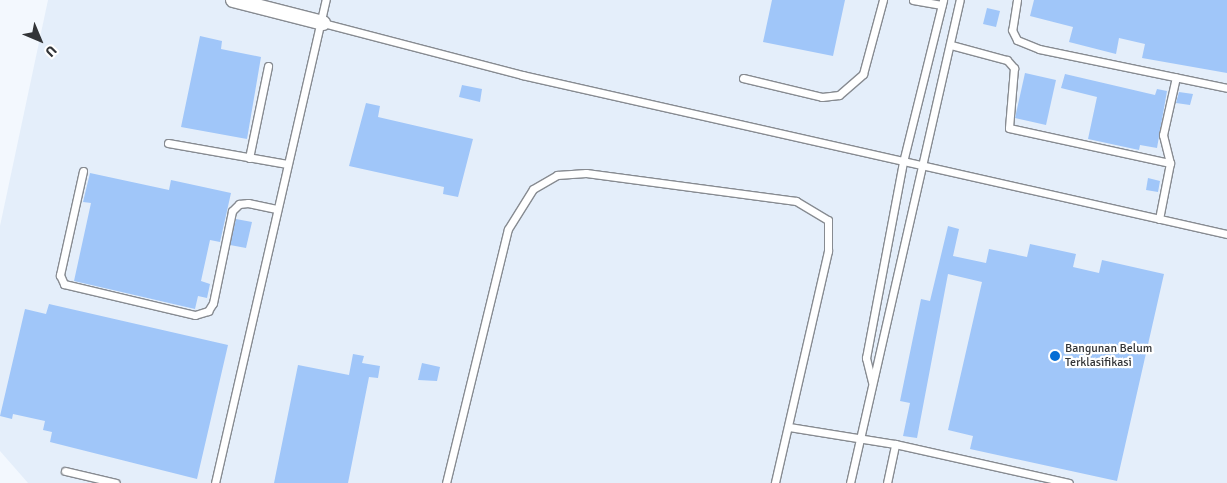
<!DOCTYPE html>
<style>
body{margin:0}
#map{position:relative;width:1227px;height:483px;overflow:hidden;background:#f3f8fe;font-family:Signika,sans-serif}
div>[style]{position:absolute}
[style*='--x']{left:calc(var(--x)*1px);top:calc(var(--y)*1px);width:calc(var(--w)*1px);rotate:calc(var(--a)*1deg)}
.built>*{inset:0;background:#e4eefa}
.building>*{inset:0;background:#a0c6f9}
.roads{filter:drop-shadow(1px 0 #878b91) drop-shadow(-1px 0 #878b91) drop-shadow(0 1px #878b91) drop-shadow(0 -1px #878b91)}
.service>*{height:7px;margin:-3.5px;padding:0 3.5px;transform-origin:3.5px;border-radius:3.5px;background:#fff}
.minor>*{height:14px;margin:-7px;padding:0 7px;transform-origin:7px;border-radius:7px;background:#fff}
.dots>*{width:14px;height:14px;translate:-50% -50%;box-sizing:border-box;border:2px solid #fff;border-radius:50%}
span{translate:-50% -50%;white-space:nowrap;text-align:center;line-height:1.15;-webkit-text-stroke:4.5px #fff;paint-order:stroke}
.poi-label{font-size:12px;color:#323437}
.left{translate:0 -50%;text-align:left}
.north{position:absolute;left:15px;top:15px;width:50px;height:50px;-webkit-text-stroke:4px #fff;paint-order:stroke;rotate:135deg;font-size:14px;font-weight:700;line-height:20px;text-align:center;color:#323437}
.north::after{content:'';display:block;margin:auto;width:18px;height:22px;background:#323437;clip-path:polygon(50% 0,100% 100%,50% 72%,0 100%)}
</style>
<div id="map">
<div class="built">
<div style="clip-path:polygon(48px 0,1227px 0,1227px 483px,28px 483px,0 451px,0 226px)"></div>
</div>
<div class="building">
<div style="clip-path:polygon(772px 0,845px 0,833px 56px,763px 42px)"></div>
<div style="clip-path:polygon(1034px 0,1227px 0,1227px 73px,1142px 58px,1145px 44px,1119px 38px,1116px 54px,1069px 42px,1073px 27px,1030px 16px)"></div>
<div style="clip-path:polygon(987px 8px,1000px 11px,996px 27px,983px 24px)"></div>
<div style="clip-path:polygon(200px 36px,222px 41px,221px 49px,261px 57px,247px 139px,181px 127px)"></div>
<div style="clip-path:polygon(1025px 73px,1056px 80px,1046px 125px,1015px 118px)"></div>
<div style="clip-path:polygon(1065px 74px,1155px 95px,1157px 89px,1167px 91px,1157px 148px,1140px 145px,1139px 150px,1088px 139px,1097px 97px,1061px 88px)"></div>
<div style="clip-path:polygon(462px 85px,482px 89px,480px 102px,459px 97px)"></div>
<div style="clip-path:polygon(1179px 92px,1193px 94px,1190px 105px,1176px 103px)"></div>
<div style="clip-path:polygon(366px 103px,380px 106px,378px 117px,473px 139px,458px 197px,443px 194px,444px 187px,349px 166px)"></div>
<div style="clip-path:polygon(90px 173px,169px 190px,171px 180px,231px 193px,220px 242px,210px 240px,201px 281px,210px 284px,207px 298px,198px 296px,195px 309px,74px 281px,91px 203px,83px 202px)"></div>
<div style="clip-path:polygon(1148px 178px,1160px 181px,1158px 192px,1146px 190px)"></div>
<div style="clip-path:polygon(236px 219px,252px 222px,246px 248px,230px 245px)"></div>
<div style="clip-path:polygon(948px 226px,959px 229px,953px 256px,986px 263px,989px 249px,1027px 257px,1030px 244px,1076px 254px,1073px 267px,1099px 273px,1102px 260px,1164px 274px,1117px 481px,970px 449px,973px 436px,948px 430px,982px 282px,948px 274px,917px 438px,903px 436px,910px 403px,900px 401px,921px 299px,930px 301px)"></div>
<div style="clip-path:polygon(49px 304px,228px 345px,197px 479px,50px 442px,52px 432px,43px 430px,45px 421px,13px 414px,12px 419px,0 416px,25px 309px,46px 314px)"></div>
<div style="clip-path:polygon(353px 354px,364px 356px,362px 363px,380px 366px,378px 378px,369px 377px,348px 483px,274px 483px,298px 365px,349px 375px)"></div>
<div style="clip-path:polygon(422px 363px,440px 367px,437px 381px,418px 380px)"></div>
</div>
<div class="roads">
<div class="service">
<div style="--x:913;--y:0;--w:29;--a:10"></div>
<div style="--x:1017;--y:0;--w:30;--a:99"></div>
<div style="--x:1012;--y:30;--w:11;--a:63"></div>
<div style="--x:1017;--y:40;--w:24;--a:22"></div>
<div style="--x:1039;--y:49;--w:192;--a:11.7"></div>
<div style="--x:323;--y:23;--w:206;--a:14.6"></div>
<div style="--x:522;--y:75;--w:723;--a:12.71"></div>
<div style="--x:951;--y:45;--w:58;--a:15"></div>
<div style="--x:1007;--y:60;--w:11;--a:49"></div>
<div style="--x:1014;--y:68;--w:60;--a:94.8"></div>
<div style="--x:1009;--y:128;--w:165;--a:12.3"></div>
<div style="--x:743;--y:78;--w:81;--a:13.5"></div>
<div style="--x:822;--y:97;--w:17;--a:-7"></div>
<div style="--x:839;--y:95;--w:32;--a:-41"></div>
<div style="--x:863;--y:74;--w:77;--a:-74.9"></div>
<div style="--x:168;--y:143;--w:121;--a:10"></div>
<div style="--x:249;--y:158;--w:94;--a:-78.3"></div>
<div style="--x:83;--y:171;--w:107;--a:102.5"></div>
<div style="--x:60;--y:275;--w:10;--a:66"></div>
<div style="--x:64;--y:284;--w:135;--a:13.3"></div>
<div style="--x:195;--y:315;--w:14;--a:-17"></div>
<div style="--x:208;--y:311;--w:9;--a:-58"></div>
<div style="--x:213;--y:303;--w:94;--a:-78.3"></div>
<div style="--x:232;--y:211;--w:10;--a:-45"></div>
<div style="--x:239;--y:204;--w:9;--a:-6"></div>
<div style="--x:248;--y:203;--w:29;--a:12"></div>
<div style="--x:1159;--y:219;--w:57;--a:-78.9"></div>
<div style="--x:1170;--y:163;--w:29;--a:-104"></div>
<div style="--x:1163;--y:135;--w:59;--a:-77.4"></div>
<div style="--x:872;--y:382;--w:25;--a:-104"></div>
<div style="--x:866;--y:358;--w:199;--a:-79.3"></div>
<div style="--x:903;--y:162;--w:167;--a:-76.1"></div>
<div style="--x:789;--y:427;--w:107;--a:9.1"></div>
<div style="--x:895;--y:444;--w:178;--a:12.6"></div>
<div style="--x:65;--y:471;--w:52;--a:13.2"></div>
<div style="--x:215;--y:483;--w:496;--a:-77.1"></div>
<div style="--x:446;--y:483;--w:261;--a:-76.3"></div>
<div style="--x:508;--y:229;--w:47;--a:-58"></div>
<div style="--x:533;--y:189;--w:28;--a:-30"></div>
<div style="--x:557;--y:175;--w:29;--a:-4"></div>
<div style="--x:586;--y:173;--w:212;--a:7.6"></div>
<div style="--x:796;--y:201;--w:37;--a:31"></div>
<div style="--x:828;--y:220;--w:31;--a:90"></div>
<div style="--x:828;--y:251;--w:238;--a:102.9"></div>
<div style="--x:850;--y:483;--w:495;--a:-77.2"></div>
<div style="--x:887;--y:483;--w:40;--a:-78"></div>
</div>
<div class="minor">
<div style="--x:233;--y:0;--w:93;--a:14.3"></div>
</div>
</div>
<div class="dots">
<div style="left:1055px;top:356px;background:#046dd5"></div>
</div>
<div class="poi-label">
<span class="left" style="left:1065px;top:356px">Bangunan Belum<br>Terklasifikasi</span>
</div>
<div class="north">U</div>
</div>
